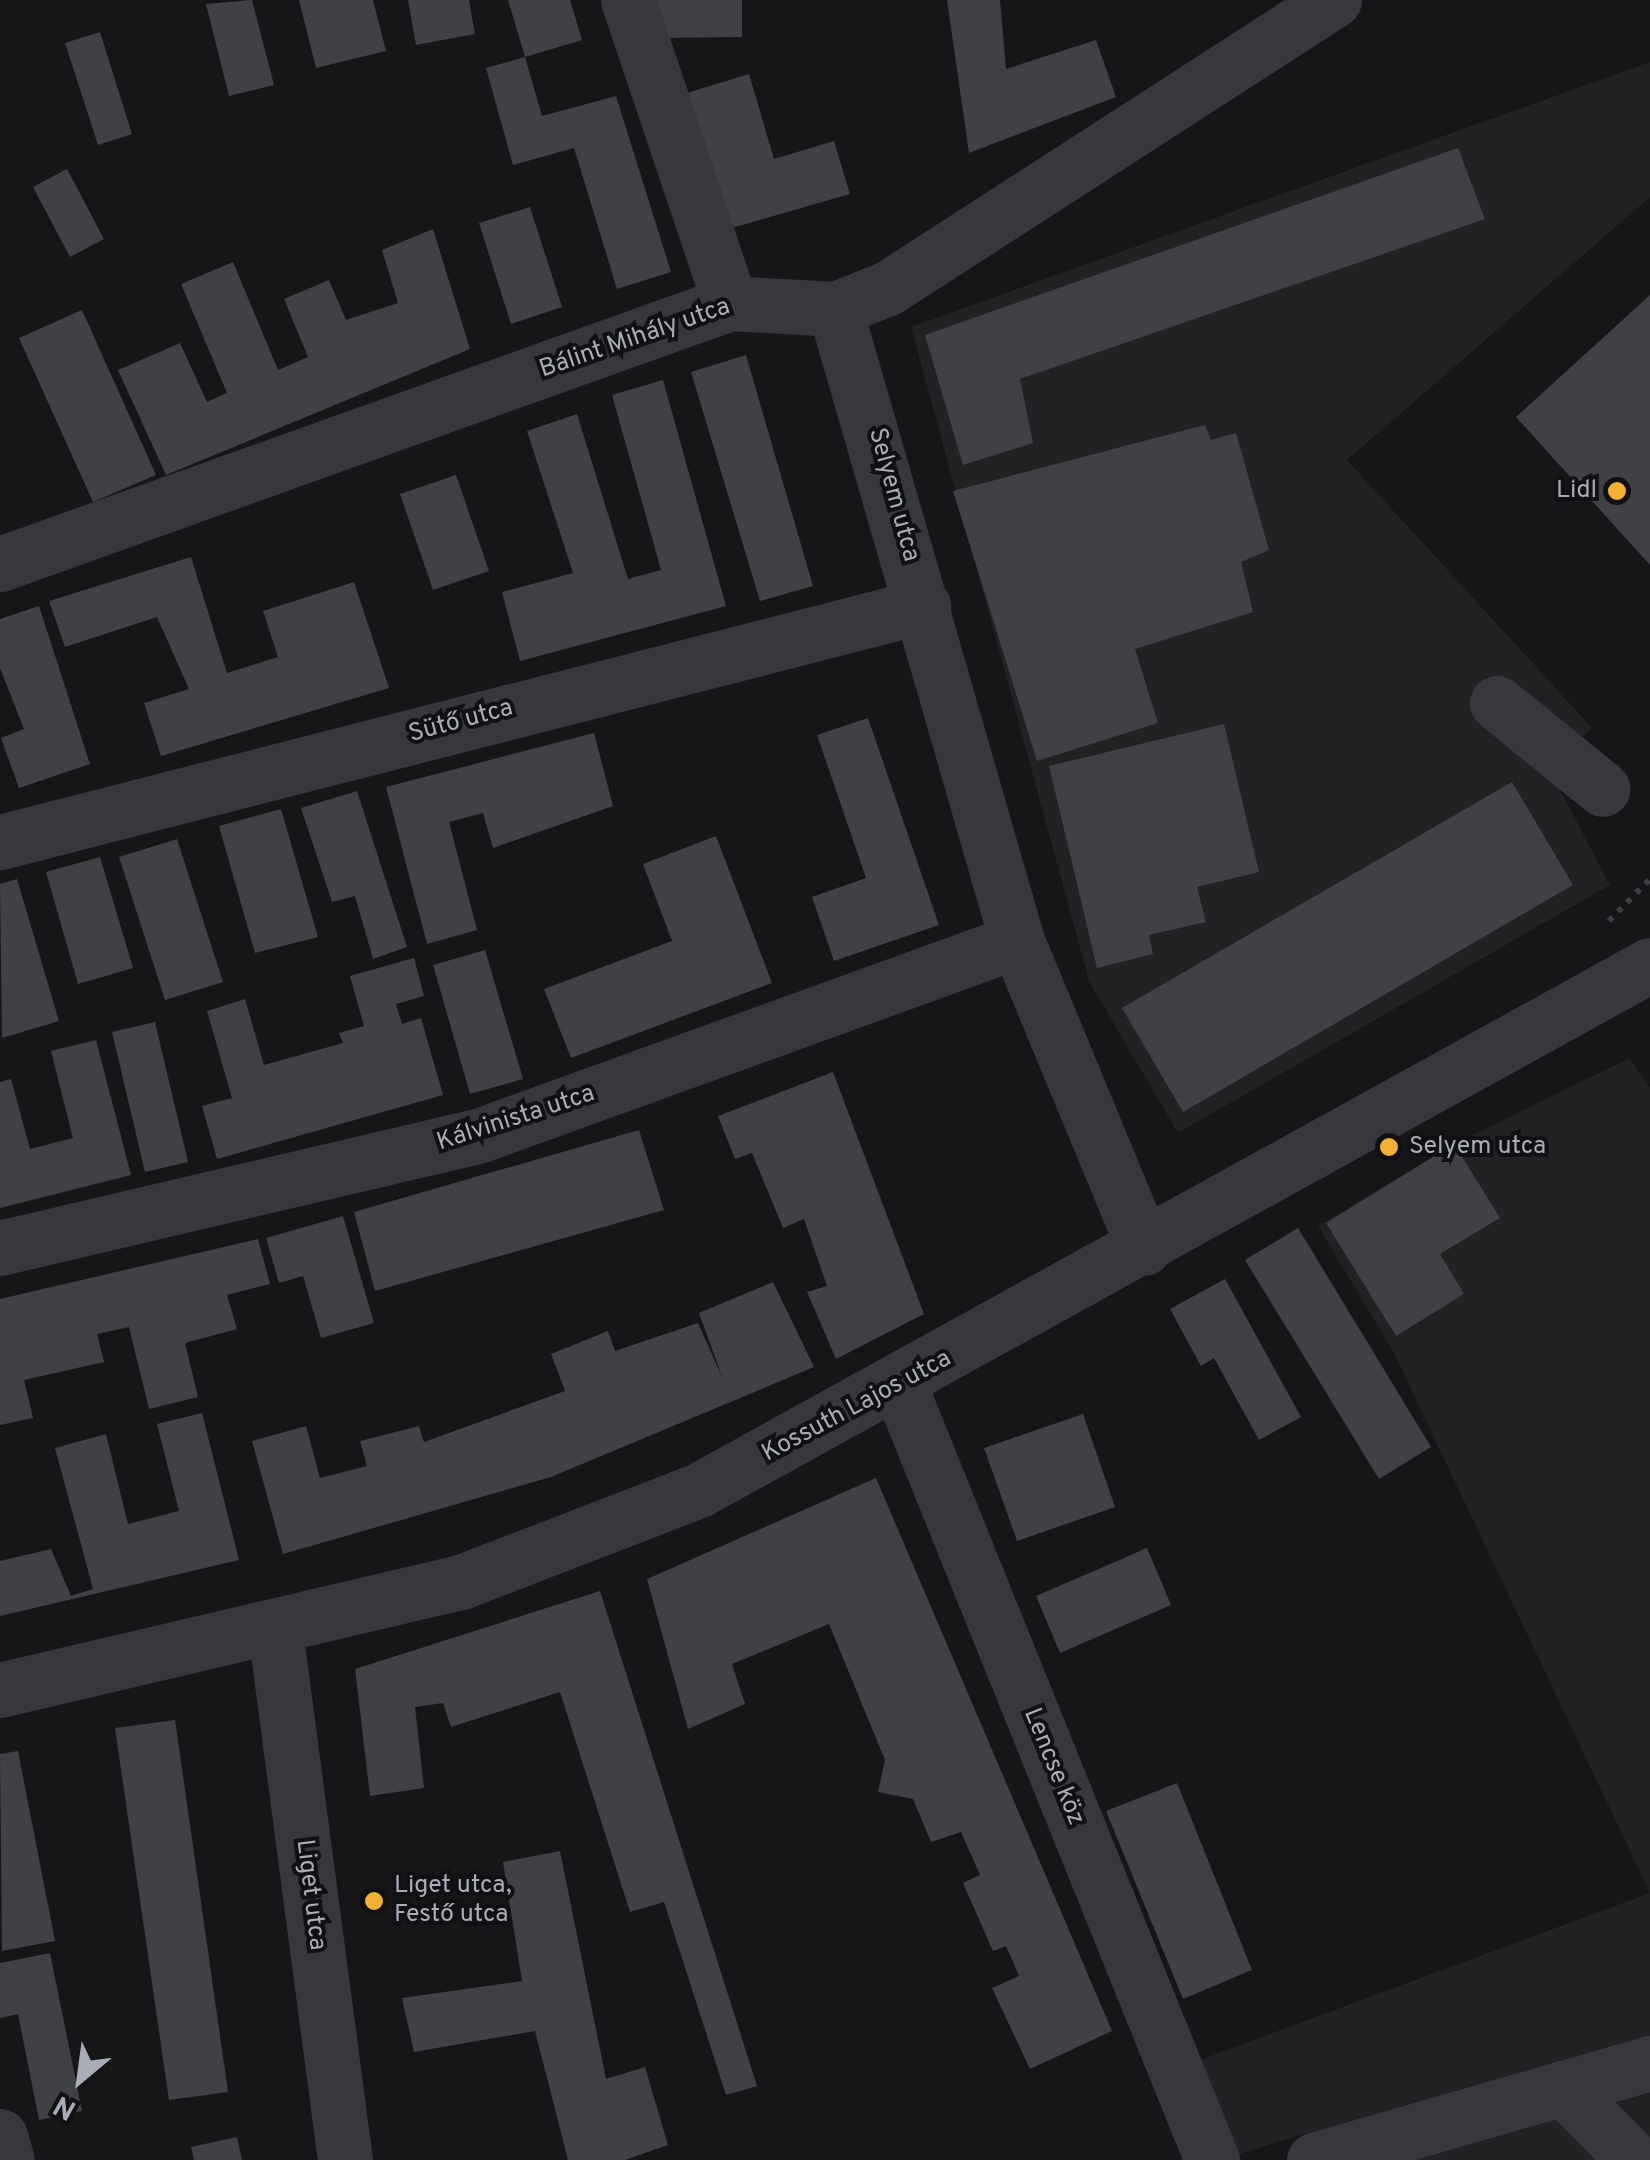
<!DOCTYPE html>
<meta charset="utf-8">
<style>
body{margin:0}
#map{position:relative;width:1650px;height:2160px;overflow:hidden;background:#161618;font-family:Overpass,sans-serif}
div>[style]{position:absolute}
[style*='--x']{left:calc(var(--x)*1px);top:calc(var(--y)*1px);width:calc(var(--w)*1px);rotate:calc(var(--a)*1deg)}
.built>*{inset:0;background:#222225}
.building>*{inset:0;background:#404145}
.path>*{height:6px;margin-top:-3px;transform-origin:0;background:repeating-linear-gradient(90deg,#3d3f44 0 5px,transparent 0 13px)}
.minor>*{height:55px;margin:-27.5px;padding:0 27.5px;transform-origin:27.5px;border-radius:27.5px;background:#37383d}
.dots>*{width:28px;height:28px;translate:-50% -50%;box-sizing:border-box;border:5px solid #111113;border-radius:50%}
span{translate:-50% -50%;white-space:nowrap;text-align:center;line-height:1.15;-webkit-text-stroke:8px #111113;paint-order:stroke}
.street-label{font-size:25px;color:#a8adb8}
.poi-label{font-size:25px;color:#a8adb8}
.right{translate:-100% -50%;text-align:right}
.left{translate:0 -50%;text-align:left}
.north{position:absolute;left:30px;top:2030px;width:100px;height:100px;-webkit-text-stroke:8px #111113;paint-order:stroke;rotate:209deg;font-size:28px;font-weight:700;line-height:40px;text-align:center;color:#a8adb8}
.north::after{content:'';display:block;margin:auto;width:35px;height:45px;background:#a8adb8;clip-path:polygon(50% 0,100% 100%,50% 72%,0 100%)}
</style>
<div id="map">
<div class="built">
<div style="clip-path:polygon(1650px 62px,1650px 197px,1347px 460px,1592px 728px,1548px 767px,1610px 885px,1178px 1133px,1089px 981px,911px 327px)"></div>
<div style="clip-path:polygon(1630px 1058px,1650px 1088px,1650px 2160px,1329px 2160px,1306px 2133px,1239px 2154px,1200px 2060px,1650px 1893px,1392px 1349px,1318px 1226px,1454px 1144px)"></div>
</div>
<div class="building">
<div style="clip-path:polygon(252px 0,274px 85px,229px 96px,206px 4px)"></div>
<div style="clip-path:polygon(299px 0,373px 0,386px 51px,316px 68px)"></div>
<div style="clip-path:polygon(408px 0,469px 0,475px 34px,416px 45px)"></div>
<div style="clip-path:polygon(508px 0,570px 0,582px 40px,525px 57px)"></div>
<div style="clip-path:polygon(658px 0,742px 0,742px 37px,659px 38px)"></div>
<div style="clip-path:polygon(947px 0,1000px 0,1006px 69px,1096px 40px,1116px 97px,969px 153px)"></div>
<div style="clip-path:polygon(100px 32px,132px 134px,98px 145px,65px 43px)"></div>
<div style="clip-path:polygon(525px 57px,542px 116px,616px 96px,671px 272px,617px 289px,574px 148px,513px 165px,486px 68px)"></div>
<div style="clip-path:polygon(749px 74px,774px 159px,834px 141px,850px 194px,728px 229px,687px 93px)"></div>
<div style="clip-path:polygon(1458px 148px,1485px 219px,1020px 379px,1033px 443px,963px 465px,925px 335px)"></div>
<div style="clip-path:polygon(67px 169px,104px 239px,70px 257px,33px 187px)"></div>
<div style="clip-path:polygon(530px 207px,562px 307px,511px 324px,479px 223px)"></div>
<div style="clip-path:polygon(433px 229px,470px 349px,166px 475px,118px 370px,180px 343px,207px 402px,227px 393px,181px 284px,233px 262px,278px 370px,308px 357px,284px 299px,329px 280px,346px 320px,398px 303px,382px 250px)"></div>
<div style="clip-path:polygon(1650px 295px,1650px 565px,1516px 417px)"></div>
<div style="clip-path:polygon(82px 310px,156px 475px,93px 502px,19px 338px)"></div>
<div style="clip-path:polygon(746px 355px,813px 586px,760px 601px,691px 372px)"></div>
<div style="clip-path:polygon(663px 380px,726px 606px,520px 661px,502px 592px,573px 573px,527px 431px,577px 414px,628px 579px,661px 570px,612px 395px)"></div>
<div style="clip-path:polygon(1205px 425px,1211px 440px,1236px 433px,1269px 550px,1241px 562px,1253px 612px,1135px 649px,1158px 723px,1037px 761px,953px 491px)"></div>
<div style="clip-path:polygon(456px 475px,489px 571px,433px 590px,400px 494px)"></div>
<div style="clip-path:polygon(191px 557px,227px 673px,278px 657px,263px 611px,354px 582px,389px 688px,161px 756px,144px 703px,189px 689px,157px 617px,65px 647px,49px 601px)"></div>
<div style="clip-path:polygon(39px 606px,90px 764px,19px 788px,1px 738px,24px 729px,0 668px,0 619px)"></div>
<div style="clip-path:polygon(868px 718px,939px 925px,834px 961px,812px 897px,866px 878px,817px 735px)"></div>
<div style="clip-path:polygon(1224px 724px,1259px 872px,1197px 887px,1206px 922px,1149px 935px,1153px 954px,1097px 968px,1049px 766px)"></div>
<div style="clip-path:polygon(594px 733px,613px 806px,493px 848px,483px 813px,449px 822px,477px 930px,427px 944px,386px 787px)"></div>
<div style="clip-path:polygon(1512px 782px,1573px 885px,1183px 1112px,1122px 1008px)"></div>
<div style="clip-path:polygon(357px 791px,407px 947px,373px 959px,355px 896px,332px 902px,301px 808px)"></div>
<div style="clip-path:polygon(281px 809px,318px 937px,255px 953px,219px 826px)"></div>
<div style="clip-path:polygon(716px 836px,772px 983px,571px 1058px,544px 989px,672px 941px,643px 864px)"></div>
<div style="clip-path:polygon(177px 839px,223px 982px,165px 1000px,119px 857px)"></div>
<div style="clip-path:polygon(100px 857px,133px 968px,78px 984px,46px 872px)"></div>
<div style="clip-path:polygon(17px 879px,59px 1021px,2px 1038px,0 884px)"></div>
<div style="clip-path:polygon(485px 950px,523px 1079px,470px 1094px,433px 965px)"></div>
<div style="clip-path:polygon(414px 958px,424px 996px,396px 1004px,402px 1024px,421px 1018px,443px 1095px,217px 1159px,202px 1106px,232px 1098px,207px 1011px,245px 999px,264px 1065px,343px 1043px,339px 1033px,364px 1026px,350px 976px)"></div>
<div style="clip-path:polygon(155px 1022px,188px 1162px,145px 1172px,112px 1032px)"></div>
<div style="clip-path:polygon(96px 1040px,131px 1175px,0 1208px,0 1082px,11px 1079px,30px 1149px,73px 1138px,51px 1051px)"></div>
<div style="clip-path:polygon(833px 1072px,924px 1314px,836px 1359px,807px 1292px,827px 1286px,804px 1219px,783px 1228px,752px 1153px,735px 1159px,718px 1116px)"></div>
<div style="clip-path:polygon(639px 1130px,664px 1210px,375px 1291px,354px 1212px)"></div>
<div style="clip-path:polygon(1454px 1144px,1500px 1218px,1440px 1254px,1464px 1294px,1396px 1336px,1326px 1223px)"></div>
<div style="clip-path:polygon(343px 1216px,374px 1323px,321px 1338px,303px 1276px,279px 1283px,266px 1238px)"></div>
<div style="clip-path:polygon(1298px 1228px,1431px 1447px,1379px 1479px,1245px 1260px)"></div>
<div style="clip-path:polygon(258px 1239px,270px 1284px,227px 1295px,237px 1329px,185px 1343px,198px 1397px,149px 1409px,129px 1327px,97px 1334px,104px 1362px,24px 1380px,33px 1418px,0 1425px,0 1299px)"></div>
<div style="clip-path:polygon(1225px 1279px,1301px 1417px,1259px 1440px,1214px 1358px,1201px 1366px,1170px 1309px)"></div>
<div style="clip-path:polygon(773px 1282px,814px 1367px,551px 1477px,283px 1554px,252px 1441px,306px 1426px,320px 1478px,367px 1466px,360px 1441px,419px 1426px,424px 1442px,565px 1391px,551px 1354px,608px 1331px,615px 1351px,698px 1323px,723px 1379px,699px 1313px)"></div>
<div style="clip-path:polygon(202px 1413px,239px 1560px,0 1616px,0 1561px,51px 1549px,71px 1596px,93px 1589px,55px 1448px,106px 1434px,128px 1524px,179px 1511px,157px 1424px)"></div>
<div style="clip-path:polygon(1083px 1414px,1115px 1507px,1017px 1541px,984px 1448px)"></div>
<div style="clip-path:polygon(876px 1478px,1112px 2031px,1030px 2069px,992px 1988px,1019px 1976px,1006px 1946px,993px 1951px,963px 1883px,980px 1875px,961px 1832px,931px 1842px,913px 1799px,878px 1792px,885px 1760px,829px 1624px,732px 1664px,745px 1704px,688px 1729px,647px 1579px)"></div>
<div style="clip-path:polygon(1147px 1548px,1171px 1605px,1060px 1653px,1036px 1596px)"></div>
<div style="clip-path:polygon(600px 1591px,757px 2086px,726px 2095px,664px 1902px,630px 1912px,560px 1692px,451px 1727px,443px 1703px,415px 1707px,424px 1788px,370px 1796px,355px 1669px)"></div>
<div style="clip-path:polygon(175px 1720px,228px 2092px,169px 2100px,115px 1728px)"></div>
<div style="clip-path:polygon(18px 1751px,55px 1941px,2px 1951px,0 1754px)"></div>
<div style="clip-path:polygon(1177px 1783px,1252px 1970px,1183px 1999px,1106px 1811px)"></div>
<div style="clip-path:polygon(560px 1851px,606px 2079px,645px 2067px,668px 2145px,625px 2160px,568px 2160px,535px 2031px,414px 2052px,402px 1998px,522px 1981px,503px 1862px)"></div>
<div style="clip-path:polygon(50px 1953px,82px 2111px,39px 2120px,18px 2014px,0 2018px,0 1963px)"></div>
<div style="clip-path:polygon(237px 2137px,242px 2160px,194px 2160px,191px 2147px)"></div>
</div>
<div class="path">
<div style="--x:1609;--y:921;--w:59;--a:-45.7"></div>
</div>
<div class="minor">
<div style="--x:628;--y:0;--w:320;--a:71.4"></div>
<div style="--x:835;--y:309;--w:658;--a:73.93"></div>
<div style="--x:1017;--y:941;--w:332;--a:67.5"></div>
<div style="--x:0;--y:564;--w:775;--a:-19.67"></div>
<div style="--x:730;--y:303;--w:105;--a:3.3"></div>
<div style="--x:835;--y:309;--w:57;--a:-21.6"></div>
<div style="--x:888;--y:288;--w:531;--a:-32.85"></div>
<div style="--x:1497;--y:703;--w:136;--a:39.1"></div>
<div style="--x:0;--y:842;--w:953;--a:-14.34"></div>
<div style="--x:0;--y:1248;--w:491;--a:-13.2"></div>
<div style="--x:478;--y:1136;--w:573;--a:-19.89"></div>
<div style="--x:900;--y:1387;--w:834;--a:68.02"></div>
<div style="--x:275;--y:1630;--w:535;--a:82.48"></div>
<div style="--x:0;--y:1690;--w:473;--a:-13.2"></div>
<div style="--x:461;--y:1582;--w:255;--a:-21.1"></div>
<div style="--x:699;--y:1490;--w:1086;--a:-28.9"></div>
<div style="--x:1563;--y:2088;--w:101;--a:45.4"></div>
<div style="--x:0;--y:2136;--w:25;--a:74"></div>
<div style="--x:1314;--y:2160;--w:350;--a:-16.1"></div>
</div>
<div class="dots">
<div style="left:1617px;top:491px;background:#f2b134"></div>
<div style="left:1389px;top:1147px;background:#f2b134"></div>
<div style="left:374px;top:1901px;background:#f2b134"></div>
</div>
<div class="street-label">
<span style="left:635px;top:339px;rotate:-19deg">Bálint Mihály utca</span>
<span style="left:893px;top:495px;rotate:75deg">Selyem utca</span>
<span style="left:461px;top:722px;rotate:-15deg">Sütő utca</span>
<span style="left:516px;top:1119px;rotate:-18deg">Kálvinista utca</span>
<span style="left:857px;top:1407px;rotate:-28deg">Kossuth Lajos utca</span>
<span style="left:1053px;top:1767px;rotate:68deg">Lencse köz</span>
<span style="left:310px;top:1895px;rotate:83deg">Liget utca</span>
</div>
<div class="poi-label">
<span class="right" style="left:1597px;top:491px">Lidl</span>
<span class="left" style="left:1409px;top:1147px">Selyem utca</span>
<span class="left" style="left:394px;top:1901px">Liget utca,<br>Festő utca</span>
</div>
<div class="north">N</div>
</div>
